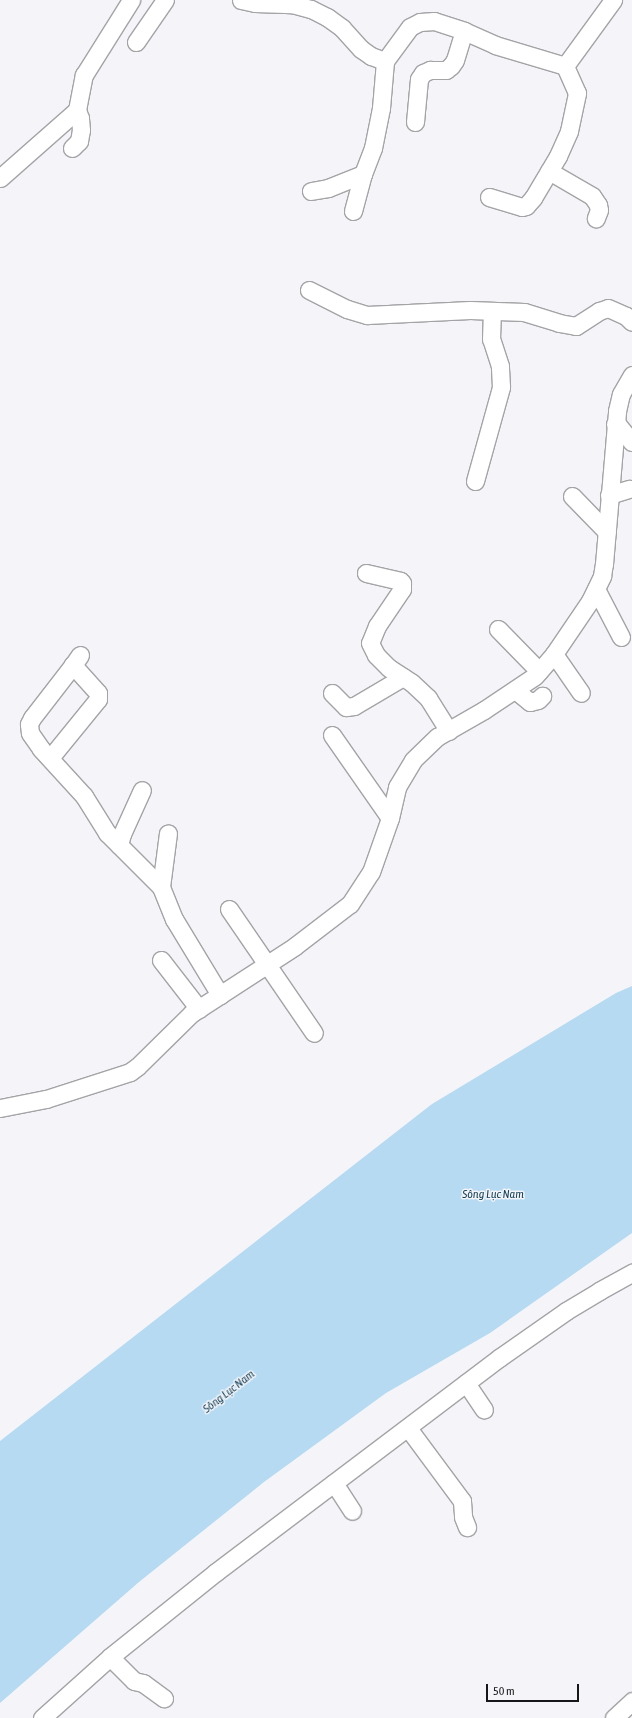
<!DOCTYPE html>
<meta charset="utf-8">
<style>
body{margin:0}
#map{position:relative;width:632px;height:1718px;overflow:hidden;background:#f5f5f9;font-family:"Asap Condensed",sans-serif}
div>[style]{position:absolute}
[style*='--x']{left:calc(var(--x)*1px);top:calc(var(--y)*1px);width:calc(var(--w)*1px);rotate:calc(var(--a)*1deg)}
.water>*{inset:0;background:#b5daf2}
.roads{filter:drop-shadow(1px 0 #a4a4a7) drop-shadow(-1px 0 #a4a4a7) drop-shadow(0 1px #a4a4a7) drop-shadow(0 -1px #a4a4a7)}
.minor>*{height:17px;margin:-8.5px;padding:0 8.5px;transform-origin:8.5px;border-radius:8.5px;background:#fff}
span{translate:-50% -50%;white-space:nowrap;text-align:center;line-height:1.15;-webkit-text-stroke:3px #f5f5f9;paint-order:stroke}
.water-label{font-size:12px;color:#16435b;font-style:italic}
.scale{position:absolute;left:486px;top:1684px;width:93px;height:18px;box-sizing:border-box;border:2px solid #171719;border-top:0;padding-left:5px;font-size:12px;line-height:14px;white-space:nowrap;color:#171719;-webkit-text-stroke:3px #f5f5f9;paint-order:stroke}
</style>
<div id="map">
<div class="water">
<div style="clip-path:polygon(632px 986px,632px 1233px,490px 1333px,386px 1393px,264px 1482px,139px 1582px,0 1703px,0 1441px,432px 1104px,616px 993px)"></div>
</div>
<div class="roads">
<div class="minor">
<div style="--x:241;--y:0;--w:14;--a:12"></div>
<div style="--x:255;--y:3;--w:37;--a:2"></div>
<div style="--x:292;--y:4;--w:20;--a:15"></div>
<div style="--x:311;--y:9;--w:18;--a:27"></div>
<div style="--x:327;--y:17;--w:19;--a:36"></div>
<div style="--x:342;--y:28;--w:28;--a:48"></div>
<div style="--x:361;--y:49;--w:12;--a:35"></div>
<div style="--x:371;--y:56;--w:15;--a:20"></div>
<div style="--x:385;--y:61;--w:42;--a:-53.7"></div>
<div style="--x:410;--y:27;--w:11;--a:-27"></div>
<div style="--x:420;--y:22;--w:14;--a:-4"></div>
<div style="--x:434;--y:21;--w:32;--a:18"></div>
<div style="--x:464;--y:31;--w:34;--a:24"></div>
<div style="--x:495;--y:45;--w:73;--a:16.7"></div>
<div style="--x:565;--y:66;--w:82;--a:-54"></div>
<div style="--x:136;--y:42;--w:51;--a:-55.4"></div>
<div style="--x:415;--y:122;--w:43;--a:-84.7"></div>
<div style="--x:419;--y:79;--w:7;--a:-56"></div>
<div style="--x:423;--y:73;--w:8;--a:-23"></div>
<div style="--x:430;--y:70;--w:16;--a:0"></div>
<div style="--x:446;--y:70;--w:6;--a:-39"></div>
<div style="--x:451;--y:66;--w:7;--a:-56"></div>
<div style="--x:455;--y:60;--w:30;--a:-73"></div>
<div style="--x:72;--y:148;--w:10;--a:-45"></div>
<div style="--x:79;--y:141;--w:11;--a:-80"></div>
<div style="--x:81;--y:130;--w:12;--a:-95"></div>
<div style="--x:80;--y:118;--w:9;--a:-111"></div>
<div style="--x:549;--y:171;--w:50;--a:30.2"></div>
<div style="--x:592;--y:196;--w:11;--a:56"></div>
<div style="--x:598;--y:205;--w:5;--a:79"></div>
<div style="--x:599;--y:210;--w:9;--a:111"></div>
<div style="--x:0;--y:178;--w:103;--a:-41.4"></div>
<div style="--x:77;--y:110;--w:36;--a:-79"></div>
<div style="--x:84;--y:75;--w:89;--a:-57.9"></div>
<div style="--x:311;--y:191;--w:17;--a:-10"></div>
<div style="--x:328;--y:188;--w:38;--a:-22"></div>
<div style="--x:489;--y:197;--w:34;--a:17"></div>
<div style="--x:522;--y:207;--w:4;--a:-14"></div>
<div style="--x:526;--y:206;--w:11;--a:-49"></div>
<div style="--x:533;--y:198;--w:49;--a:-59.2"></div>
<div style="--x:558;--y:156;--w:27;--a:-66"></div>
<div style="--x:569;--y:131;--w:39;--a:-78"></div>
<div style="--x:577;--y:93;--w:30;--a:-114"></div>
<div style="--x:353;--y:211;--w:38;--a:-75"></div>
<div style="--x:363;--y:174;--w:28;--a:-69"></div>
<div style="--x:373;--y:148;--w:41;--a:-78.7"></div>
<div style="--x:381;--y:108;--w:47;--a:-85.1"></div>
<div style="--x:309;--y:290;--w:42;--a:26.6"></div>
<div style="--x:347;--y:309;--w:21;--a:17"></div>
<div style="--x:367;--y:315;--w:103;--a:-2.8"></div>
<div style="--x:470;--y:310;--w:54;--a:2.1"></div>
<div style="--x:524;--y:312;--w:37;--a:17"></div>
<div style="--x:559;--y:323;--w:17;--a:10"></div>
<div style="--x:576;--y:326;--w:27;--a:-33"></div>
<div style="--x:599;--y:311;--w:9;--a:-18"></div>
<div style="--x:608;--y:308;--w:20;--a:24"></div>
<div style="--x:626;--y:316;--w:8;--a:45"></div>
<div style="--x:615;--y:424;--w:3;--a:18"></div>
<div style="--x:618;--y:425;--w:22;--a:51"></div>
<div style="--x:475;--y:481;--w:98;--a:-74.5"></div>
<div style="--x:501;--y:387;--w:21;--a:-93"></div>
<div style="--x:500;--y:366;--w:28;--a:-108"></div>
<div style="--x:491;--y:339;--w:28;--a:-88"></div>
<div style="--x:609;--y:495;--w:21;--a:-17"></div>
<div style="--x:572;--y:496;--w:50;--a:45.8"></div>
<div style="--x:366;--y:573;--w:35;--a:13"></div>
<div style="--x:400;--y:581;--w:3;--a:45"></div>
<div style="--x:402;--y:583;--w:6;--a:90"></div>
<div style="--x:402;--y:589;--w:45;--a:124"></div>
<div style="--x:377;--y:626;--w:18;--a:112"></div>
<div style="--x:370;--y:643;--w:13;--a:63"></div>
<div style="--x:376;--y:655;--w:18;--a:45"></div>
<div style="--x:389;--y:668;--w:27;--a:33"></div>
<div style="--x:412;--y:683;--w:22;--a:43"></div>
<div style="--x:428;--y:698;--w:39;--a:58"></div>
<div style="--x:596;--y:589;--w:54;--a:62.5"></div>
<div style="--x:498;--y:629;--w:59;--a:45.7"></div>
<div style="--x:554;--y:654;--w:47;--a:55.3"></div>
<div style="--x:80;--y:655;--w:12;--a:125"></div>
<div style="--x:73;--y:665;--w:67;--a:127.7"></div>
<div style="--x:32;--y:718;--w:7;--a:117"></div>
<div style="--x:29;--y:724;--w:9;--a:84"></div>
<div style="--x:30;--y:733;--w:19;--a:55"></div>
<div style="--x:41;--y:749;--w:64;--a:47.5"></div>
<div style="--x:84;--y:796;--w:44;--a:58.1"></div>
<div style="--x:107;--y:833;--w:76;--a:45"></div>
<div style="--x:161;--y:887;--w:35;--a:68"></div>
<div style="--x:174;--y:919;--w:89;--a:58.8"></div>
<div style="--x:515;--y:690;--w:19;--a:39"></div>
<div style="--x:530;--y:702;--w:8;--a:-14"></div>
<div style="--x:538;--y:700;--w:6;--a:-45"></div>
<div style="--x:332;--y:693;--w:20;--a:45"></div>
<div style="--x:346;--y:707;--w:8;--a:-7"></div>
<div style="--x:354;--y:706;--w:57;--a:-30.6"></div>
<div style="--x:332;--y:735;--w:101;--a:55.1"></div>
<div style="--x:50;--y:758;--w:76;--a:-50.9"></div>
<div style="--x:98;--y:699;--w:6;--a:-90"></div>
<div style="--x:98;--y:693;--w:38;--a:-132"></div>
<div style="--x:119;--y:845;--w:11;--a:-75"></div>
<div style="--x:122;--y:834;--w:48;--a:-65.6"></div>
<div style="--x:161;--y:887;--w:54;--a:-82.6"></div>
<div style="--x:229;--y:909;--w:150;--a:55.6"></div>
<div style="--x:161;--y:960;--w:62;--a:52.2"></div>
<div style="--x:0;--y:1108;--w:47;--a:-11.1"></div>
<div style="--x:46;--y:1099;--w:88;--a:-17.8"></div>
<div style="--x:130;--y:1072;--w:9;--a:-36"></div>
<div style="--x:137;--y:1067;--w:77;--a:-44.5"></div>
<div style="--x:192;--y:1013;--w:123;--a:-33"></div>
<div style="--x:295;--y:946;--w:69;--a:-37.4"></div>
<div style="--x:350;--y:904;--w:38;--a:-57"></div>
<div style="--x:371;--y:872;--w:57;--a:-70.6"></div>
<div style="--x:390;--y:818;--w:32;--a:-77"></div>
<div style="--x:397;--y:787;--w:31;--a:-59"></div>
<div style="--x:413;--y:760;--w:33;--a:-44"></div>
<div style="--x:437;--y:737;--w:54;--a:-29.9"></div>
<div style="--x:484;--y:710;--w:61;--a:-33.7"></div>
<div style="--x:535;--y:676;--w:29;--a:-49"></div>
<div style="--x:554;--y:654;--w:64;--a:-55.8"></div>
<div style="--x:590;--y:601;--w:28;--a:-64"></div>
<div style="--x:602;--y:576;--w:12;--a:-81"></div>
<div style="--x:604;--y:564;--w:154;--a:-85.1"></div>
<div style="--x:617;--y:411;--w:17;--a:-77"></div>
<div style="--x:621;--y:394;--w:22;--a:-60"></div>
<div style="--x:466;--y:1383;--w:32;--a:56"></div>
<div style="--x:408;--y:1428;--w:91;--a:53.5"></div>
<div style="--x:462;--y:1501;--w:16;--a:86"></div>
<div style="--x:463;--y:1517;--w:11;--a:68"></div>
<div style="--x:334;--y:1483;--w:33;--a:57"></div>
<div style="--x:110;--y:1657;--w:34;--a:45"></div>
<div style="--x:134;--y:1681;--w:9;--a:13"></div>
<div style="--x:143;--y:1683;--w:26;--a:36"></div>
<div style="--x:42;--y:1718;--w:91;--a:-41.9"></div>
<div style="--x:110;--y:1657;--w:136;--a:-38.7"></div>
<div style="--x:216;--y:1572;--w:355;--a:-37.1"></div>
<div style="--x:499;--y:1358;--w:82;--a:-35"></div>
<div style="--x:566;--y:1311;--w:39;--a:-31"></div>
<div style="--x:599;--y:1291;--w:38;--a:-29"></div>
<div style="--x:614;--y:1718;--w:25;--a:-43"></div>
</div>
</div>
<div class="water-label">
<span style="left:493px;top:1195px">Sông Lục Nam</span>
<span style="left:229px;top:1392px;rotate:-38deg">Sông Lục Nam</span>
</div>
<div class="scale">50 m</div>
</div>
